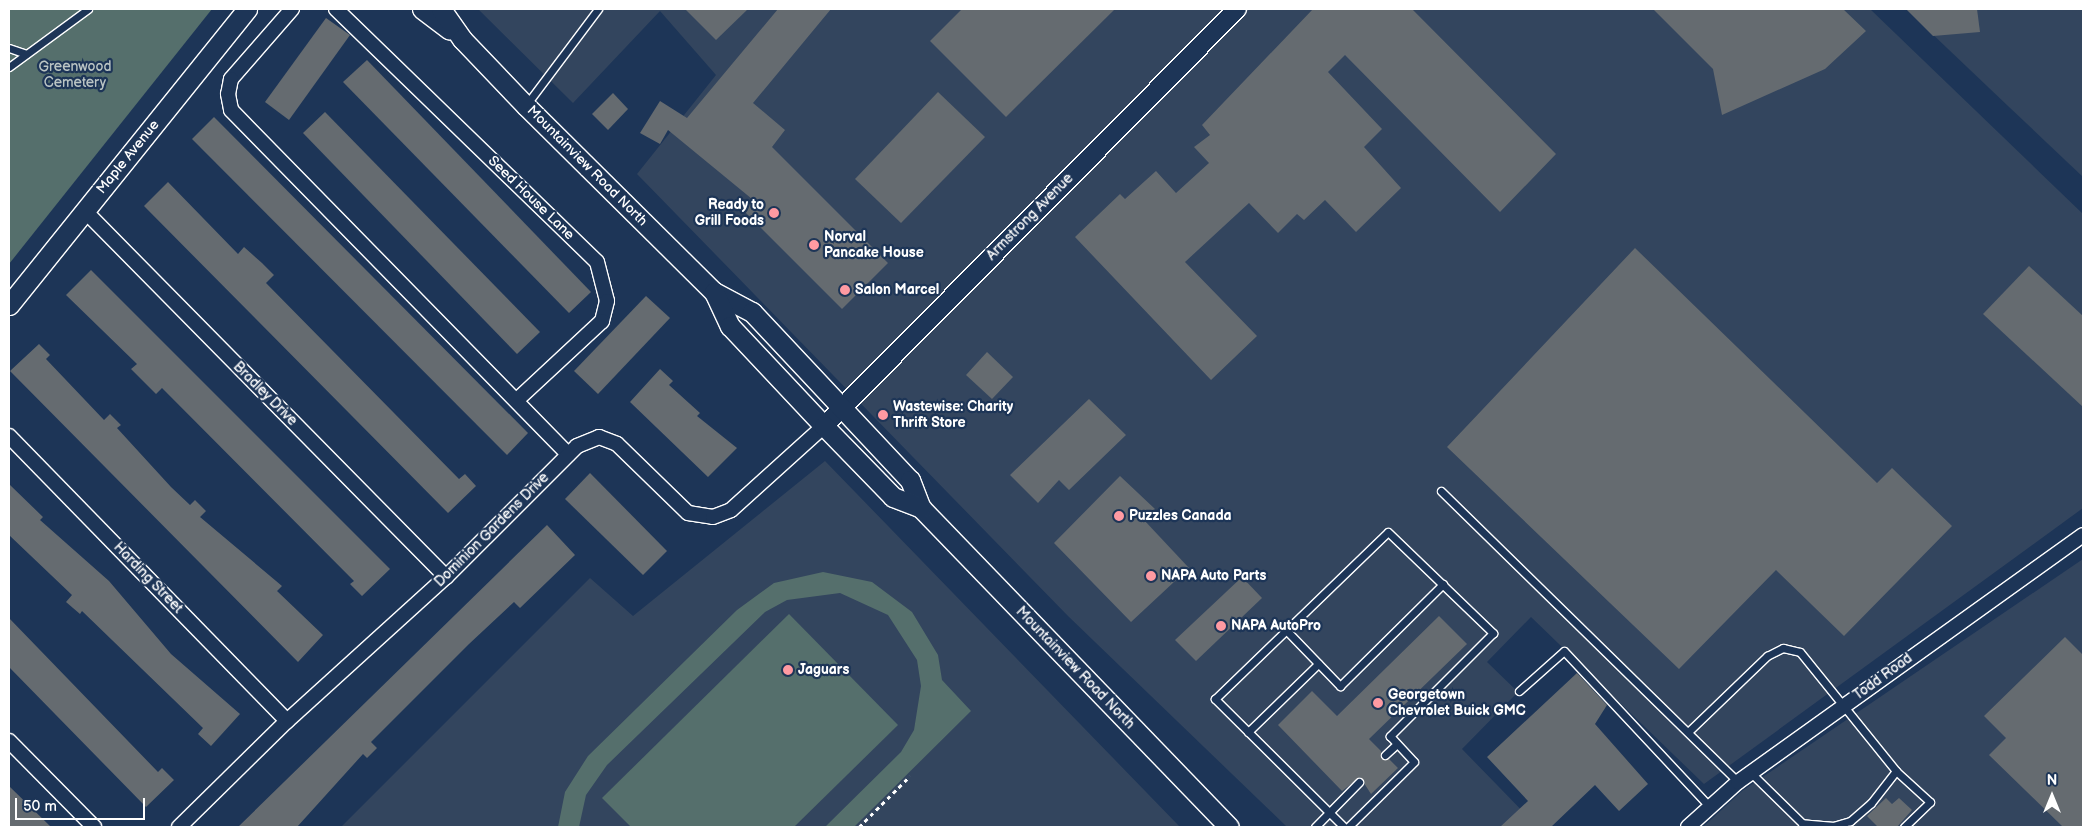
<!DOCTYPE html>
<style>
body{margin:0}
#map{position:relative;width:2092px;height:836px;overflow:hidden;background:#1d3557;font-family:"Balsamiq Sans",sans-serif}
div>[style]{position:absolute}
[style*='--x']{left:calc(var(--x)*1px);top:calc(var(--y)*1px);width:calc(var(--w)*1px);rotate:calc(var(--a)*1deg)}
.built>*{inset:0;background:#33455e}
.green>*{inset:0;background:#556f6c}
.building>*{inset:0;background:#656b70}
.path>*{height:3px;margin-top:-1.5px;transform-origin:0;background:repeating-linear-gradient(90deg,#fff 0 4px,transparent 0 8px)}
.roads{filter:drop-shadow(1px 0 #fff) drop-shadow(-1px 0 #fff) drop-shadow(0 1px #fff) drop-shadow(0 -1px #fff)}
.service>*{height:7px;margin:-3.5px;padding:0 3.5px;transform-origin:3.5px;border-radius:3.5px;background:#1d3557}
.minor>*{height:14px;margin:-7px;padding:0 7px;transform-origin:7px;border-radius:7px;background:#1d3557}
.tertiary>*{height:18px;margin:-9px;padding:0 9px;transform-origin:9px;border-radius:9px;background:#1d3557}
.secondary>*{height:19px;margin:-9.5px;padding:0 9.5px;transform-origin:9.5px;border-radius:9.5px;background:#1d3557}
.dots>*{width:14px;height:14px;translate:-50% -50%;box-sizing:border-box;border:2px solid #1d3557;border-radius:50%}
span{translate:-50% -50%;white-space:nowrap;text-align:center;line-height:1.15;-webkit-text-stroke:4.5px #1d3557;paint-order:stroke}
.park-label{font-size:14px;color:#bbc5c4}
.street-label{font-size:14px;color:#fff}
.poi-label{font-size:14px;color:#fff;font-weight:700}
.right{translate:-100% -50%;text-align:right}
.left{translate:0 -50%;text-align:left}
.frame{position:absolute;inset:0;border:10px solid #fff;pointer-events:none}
.north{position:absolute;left:2027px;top:771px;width:50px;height:50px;-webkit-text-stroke:4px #1d3557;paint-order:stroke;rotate:0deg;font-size:14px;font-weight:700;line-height:20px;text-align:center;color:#fff}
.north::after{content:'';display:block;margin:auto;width:18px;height:22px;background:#fff;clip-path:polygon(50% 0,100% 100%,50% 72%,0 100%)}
.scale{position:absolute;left:15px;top:798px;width:130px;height:22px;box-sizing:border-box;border:2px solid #fff;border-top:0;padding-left:6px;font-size:15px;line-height:18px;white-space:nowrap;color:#fff;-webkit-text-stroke:4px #1d3557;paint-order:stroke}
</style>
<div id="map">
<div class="built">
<div style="clip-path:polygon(478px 9px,1870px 9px,2083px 214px,2083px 508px,1704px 784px,1531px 617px,1487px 662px,1518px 692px,1462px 749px,1538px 827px,1287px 827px,1068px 616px,637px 174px,716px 75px,660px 11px,573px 103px)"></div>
<div style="clip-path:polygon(1906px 9px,2083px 9px,2083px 177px,2008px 106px)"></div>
<div style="clip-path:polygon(825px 461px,1180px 827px,341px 827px,590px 578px,633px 616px)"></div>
<div style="clip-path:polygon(2083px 559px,2083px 827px,1703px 827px,1742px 791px)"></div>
</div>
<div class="green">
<div style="clip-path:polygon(9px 9px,212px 9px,9px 264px)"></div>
<div style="clip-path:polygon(823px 572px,872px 582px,912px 612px,938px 655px,942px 680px,971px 711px,854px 827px,825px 827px,901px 752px,914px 730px,921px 686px,917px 660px,888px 615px,840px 593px,787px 600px,765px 612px,607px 765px,586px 795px,579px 827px,558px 827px,565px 792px,588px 756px,737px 610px,774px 583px)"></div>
<div style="clip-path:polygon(789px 614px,898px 725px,794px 827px,631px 827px,602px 798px)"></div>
</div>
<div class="building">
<div style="clip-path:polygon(685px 9px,748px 9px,716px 40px)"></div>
<div style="clip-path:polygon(778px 9px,831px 9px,753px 103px,785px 130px,772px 147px,888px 263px,842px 309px,742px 209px,752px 199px,668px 130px,660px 144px,640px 133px,660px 101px,687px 118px)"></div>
<div style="clip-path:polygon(962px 9px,1115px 9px,1006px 117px,930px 41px)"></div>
<div style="clip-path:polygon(1313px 9px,1412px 9px,1556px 154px,1500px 212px,1345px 55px,1328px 72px,1382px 129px,1364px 147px,1401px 188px,1356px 232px,1325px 200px,1304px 220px,1297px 214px,1278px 233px,1249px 203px,1185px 262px,1257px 336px,1211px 380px,1075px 237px,1120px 194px,1125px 199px,1156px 171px,1176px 193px,1209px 163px,1194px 147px,1210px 135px,1202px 125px)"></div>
<div style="clip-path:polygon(1653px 9px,1843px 9px,1866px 31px,1825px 69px,1722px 115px,1713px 69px)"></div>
<div style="clip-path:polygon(1906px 9px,1977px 9px,1980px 32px,1933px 36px)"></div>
<div style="clip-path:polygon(326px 18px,350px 35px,289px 120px,265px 102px)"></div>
<div style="clip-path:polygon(367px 60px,591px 292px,569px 313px,343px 82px)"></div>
<div style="clip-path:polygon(938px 92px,985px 137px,901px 223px,855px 179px)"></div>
<div style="clip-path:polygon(613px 93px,628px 109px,608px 130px,592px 114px)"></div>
<div style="clip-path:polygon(325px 112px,540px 332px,517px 354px,303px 133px)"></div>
<div style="clip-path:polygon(214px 117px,528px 433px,507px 455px,192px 139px)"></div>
<div style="clip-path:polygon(168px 182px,238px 254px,244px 247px,262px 263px,274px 275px,266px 283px,459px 479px,465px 474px,476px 486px,448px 513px,144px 206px)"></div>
<div style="clip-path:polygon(1635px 248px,1877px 483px,1892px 468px,1952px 526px,1844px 636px,1776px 570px,1679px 669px,1447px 447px)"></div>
<div style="clip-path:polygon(2029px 266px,2083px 316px,2083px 407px,1983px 314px)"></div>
<div style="clip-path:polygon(91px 270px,390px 569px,362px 596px,350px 584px,354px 581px,162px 388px,156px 394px,131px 369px,137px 364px,66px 295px)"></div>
<div style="clip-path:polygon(646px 296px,670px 318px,598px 394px,574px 371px)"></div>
<div style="clip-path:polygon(39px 344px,50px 355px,46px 359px,104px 420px,110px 414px,121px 425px,117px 428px,171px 487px,190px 505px,195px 500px,206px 511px,200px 517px,282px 586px,277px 591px,323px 635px,298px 662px,10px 371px)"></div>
<div style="clip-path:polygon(987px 352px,1013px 377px,992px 399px,966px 375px)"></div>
<div style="clip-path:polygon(660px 369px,673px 381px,669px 385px,700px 413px,697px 416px,737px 448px,708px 477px,630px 402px)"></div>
<div style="clip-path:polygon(1089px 399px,1126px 435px,1069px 490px,1059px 480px,1038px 503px,1010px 475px)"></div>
<div style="clip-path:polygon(590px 473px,667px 551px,643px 575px,565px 499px)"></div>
<div style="clip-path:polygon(1120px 476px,1155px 509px,1144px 520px,1189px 568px,1131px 622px,1054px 543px)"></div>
<div style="clip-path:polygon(9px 484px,43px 517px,40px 520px,109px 581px,171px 654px,240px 714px,211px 746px,198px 734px,203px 728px,82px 611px,80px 614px,66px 602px,72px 595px,9px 535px)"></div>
<div style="clip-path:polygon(547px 525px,575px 555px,520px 608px,514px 602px,469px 644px,371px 742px,377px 748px,367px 758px,363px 754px,297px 827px,238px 827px)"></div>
<div style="clip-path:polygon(1242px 577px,1262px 598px,1196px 661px,1175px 640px)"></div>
<div style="clip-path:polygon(1439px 616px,1467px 644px,1369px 739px,1381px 751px,1381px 759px,1389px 759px,1398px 768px,1371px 794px,1360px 777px,1342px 791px,1278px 725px,1312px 691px,1337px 716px)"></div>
<div style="clip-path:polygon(9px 618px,158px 772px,162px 768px,174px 780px,146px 807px,9px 667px)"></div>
<div style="clip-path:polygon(2065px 637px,2083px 655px,2083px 827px,2063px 827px,1989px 755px,2006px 738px,1984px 716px)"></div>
<div style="clip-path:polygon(1577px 673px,1607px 705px,1595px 724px,1648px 784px,1619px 811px,1595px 785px,1551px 827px,1500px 827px,1528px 801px,1487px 757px)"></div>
<div style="clip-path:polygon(9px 786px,51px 827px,9px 827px)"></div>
<div style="clip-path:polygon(1886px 798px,1892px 804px,1899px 798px,1912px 810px,1897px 827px,1878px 827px,1867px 816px)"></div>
</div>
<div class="path">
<div style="--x:859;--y:827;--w:72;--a:-45"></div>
</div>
<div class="roads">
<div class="service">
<div style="--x:9;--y:48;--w:18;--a:19"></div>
<div style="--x:9;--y:67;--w:98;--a:-36.3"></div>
<div style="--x:526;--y:105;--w:120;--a:-53.1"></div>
<div style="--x:1441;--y:491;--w:416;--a:44.4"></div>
<div style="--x:1286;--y:630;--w:78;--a:46"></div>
<div style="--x:1340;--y:686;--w:145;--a:-44.7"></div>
<div style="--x:1519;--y:691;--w:60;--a:-41.6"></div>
<div style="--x:1564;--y:651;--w:214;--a:46.9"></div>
<div style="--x:1248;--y:732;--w:98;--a:-44.2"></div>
<div style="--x:1688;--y:732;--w:110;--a:-43.9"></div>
<div style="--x:1767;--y:656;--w:18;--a:-27"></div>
<div style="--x:1783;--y:648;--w:17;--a:13"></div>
<div style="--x:1800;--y:652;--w:153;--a:51.1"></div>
<div style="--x:1896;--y:771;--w:41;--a:128"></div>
<div style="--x:1871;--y:803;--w:28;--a:139"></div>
<div style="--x:1850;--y:821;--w:17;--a:163"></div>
<div style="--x:1834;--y:826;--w:32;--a:-175"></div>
<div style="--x:1802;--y:823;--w:71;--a:-135.6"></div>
<div style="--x:1385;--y:755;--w:16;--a:-43"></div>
<div style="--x:1896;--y:771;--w:46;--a:42.4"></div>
<div style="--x:1930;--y:802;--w:36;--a:136"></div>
<div style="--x:1315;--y:827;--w:63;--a:-45.6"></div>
<div style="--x:1344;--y:827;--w:182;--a:-135.2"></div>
<div style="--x:1215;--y:699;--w:240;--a:-44"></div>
<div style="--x:1388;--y:532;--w:146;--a:43.9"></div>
<div style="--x:1493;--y:633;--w:146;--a:135"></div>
<div style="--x:1390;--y:736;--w:35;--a:47"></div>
<div style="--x:1414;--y:762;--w:93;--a:135.4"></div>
</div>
<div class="minor">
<div style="--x:292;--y:9;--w:93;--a:131.1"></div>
<div style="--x:231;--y:79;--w:15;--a:101"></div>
<div style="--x:228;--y:94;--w:16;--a:79"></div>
<div style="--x:231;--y:110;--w:482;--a:45.6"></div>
<div style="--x:336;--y:9;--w:363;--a:44.1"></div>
<div style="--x:597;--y:262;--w:40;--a:75.6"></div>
<div style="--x:607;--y:301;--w:21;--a:104"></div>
<div style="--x:602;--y:321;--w:117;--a:137.1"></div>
<div style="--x:85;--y:211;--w:514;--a:45.39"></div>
<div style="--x:9;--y:436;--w:398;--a:45.7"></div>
<div style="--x:9;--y:741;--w:121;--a:45.3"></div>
<div style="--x:179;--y:827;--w:151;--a:-44.5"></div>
<div style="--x:287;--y:721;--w:215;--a:-42.2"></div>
<div style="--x:446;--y:577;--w:185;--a:-45"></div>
<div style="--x:577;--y:446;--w:24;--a:-22"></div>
<div style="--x:599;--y:437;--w:19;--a:21"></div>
<div style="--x:617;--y:444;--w:99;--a:44.2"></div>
<div style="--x:688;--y:513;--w:25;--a:9"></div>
<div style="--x:713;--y:517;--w:19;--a:-21"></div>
<div style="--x:731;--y:510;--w:125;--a:-42.1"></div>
<div style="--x:1688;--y:827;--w:67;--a:-42"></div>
<div style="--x:1738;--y:782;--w:424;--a:-35.6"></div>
</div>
<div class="tertiary">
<div style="--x:824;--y:426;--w:587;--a:-45.28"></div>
</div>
<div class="secondary">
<div style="--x:422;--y:9;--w:34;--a:37"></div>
<div style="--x:441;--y:9;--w:37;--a:55"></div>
<div style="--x:462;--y:39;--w:93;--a:46.3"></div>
<div style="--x:526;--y:106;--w:264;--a:44.7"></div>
<div style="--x:714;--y:292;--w:43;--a:27.8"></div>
<div style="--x:752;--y:312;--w:231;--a:46.8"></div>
<div style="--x:910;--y:480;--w:30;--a:69"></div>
<div style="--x:921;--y:508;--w:443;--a:46"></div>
<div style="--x:714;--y:292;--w:38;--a:65"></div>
<div style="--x:730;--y:326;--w:137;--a:46.8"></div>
<div style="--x:824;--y:426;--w:99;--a:45.8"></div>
<div style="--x:893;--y:497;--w:30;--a:21"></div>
<div style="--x:9;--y:305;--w:380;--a:-51.2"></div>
</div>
</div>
<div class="dots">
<div style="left:774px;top:213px;background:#ff9aa2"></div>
<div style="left:814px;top:245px;background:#ff9aa2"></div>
<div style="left:845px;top:290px;background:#ff9aa2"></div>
<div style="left:883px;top:415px;background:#ff9aa2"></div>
<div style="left:1119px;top:516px;background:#ff9aa2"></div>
<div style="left:1151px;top:576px;background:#ff9aa2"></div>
<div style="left:1221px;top:626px;background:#ff9aa2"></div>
<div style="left:788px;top:670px;background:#ff9aa2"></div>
<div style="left:1378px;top:703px;background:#ff9aa2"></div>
</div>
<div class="park-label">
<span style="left:75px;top:75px">Greenwood<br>Cemetery</span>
</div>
<div class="street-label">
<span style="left:128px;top:157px;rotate:-51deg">Maple Avenue</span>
<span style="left:587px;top:166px;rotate:45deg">Mountainview Road North</span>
<span style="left:531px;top:198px;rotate:44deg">Seed House Lane</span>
<span style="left:1030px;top:217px;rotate:-45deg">Armstrong Avenue</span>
<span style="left:265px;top:394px;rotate:45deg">Bradley Drive</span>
<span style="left:492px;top:530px;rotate:-45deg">Dominion Gardens Drive</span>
<span style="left:148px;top:578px;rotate:46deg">Harding Street</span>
<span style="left:1075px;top:668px;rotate:46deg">Mountainview Road North</span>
<span style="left:1883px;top:677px;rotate:-36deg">Todd Road</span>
</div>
<div class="poi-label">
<span class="right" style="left:764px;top:213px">Ready to<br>Grill Foods</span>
<span class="left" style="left:824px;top:245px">Norval<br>Pancake House</span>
<span class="left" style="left:855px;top:290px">Salon Marcel</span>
<span class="left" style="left:893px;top:415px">Wastewise: Charity<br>Thrift Store</span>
<span class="left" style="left:1129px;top:516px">Puzzles Canada</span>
<span class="left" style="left:1161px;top:576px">NAPA Auto Parts</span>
<span class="left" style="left:1231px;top:626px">NAPA AutoPro</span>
<span class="left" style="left:798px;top:670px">Jaguars</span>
<span class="left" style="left:1388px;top:703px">Georgetown<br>Chevrolet Buick GMC</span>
</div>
<div class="frame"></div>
<div class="north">N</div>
<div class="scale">50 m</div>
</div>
